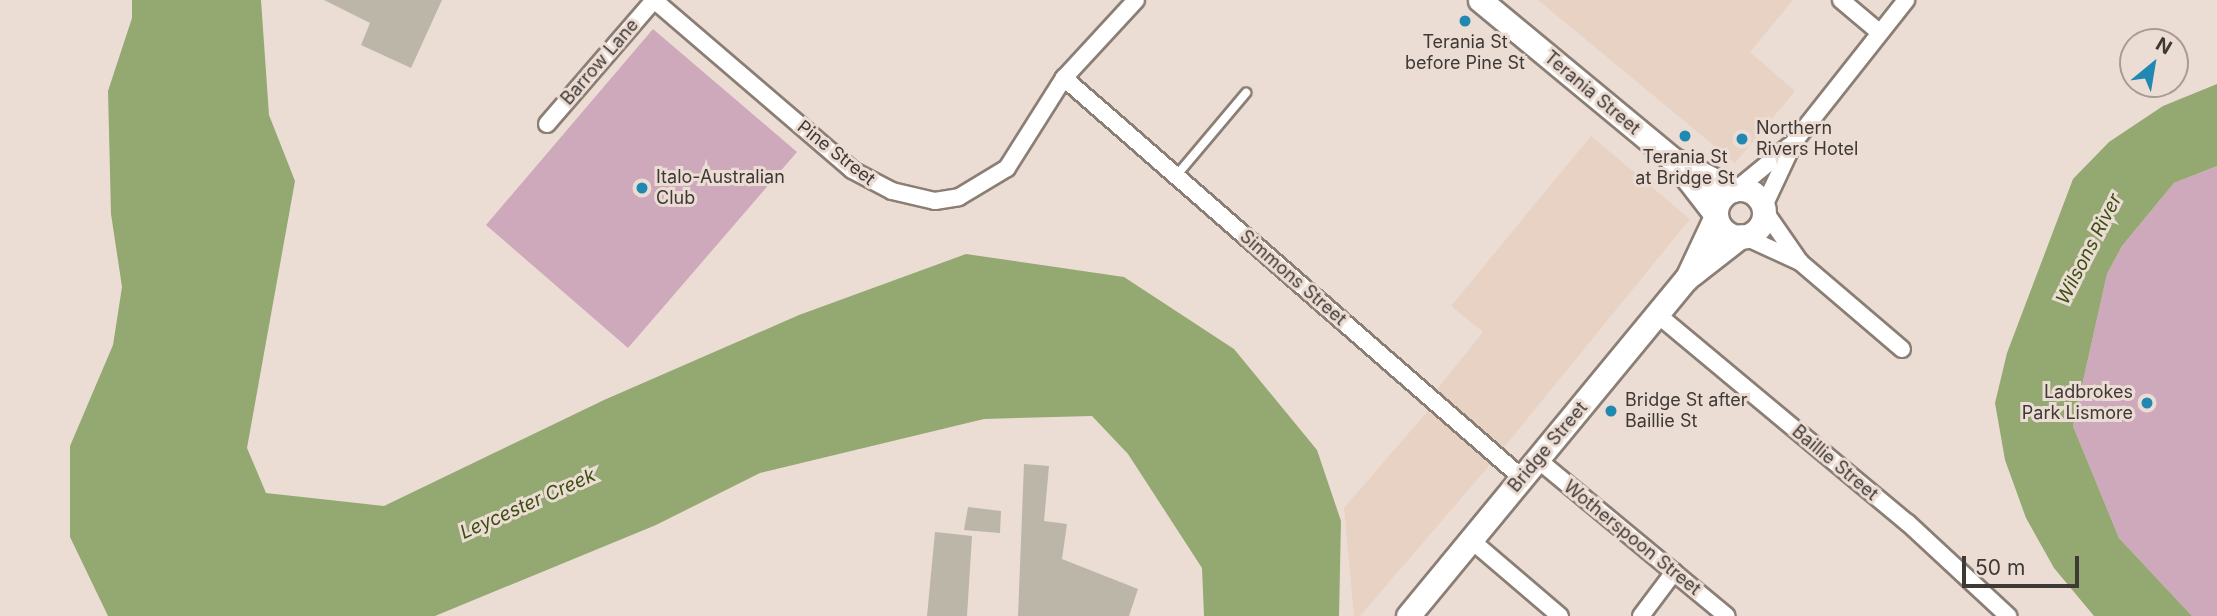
<!DOCTYPE html>
<style>
body{margin:0}
#map{position:relative;width:2217px;height:616px;overflow:hidden;background:#ecddd4;font-family:Inter,sans-serif}
div>[style]{position:absolute}
[style*='--x']{left:calc(var(--x)*1px);top:calc(var(--y)*1px);width:calc(var(--w)*1px);rotate:calc(var(--a)*1deg)}
.built>*{inset:0;background:#e7d2c4}
.green>*{inset:0;background:#cea9bc}
.water>*{inset:0;background:#94a872}
.building>*{inset:0;background:#bbb6a8}
.roads{filter:drop-shadow(2px 0 #8b7e75) drop-shadow(-2px 0 #8b7e75) drop-shadow(0 2px #8b7e75) drop-shadow(0 -2px #8b7e75)}
.service>*{height:8px;margin:-4px;padding:0 4px;transform-origin:4px;border-radius:4px;background:#fff}
.minor>*{height:16px;margin:-8px;padding:0 8px;transform-origin:8px;border-radius:8px;background:#fff}
.secondary>*{height:23px;margin:-11.5px;padding:0 11.5px;transform-origin:11.5px;border-radius:11.5px;background:#fff}
.secondary>.ring{margin:-11.5px;padding:0;box-sizing:content-box;background:none;border:23px solid #fff;border-radius:50%}
.dots>*{width:19px;height:19px;translate:-50% -50%;box-sizing:border-box;border:4px solid #ecddd4;border-radius:50%}
span{translate:-50% -50%;white-space:nowrap;text-align:center;line-height:1.15;-webkit-text-stroke:6px #ecddd4;paint-order:stroke}
.poi-label{font-size:18px;color:#3f3936}
.left{translate:0 -50%;text-align:left}
.right{translate:-100% -50%;text-align:right}
.street-label{font-size:18px;color:#3f3936}
.water-label{font-size:19px;color:#3b4e11;font-style:italic}
.north{position:absolute;left:2119px;top:28px;width:70px;height:70px;box-sizing:border-box;background:#ecddd4;border:2px solid #a79b95;border-radius:50%;rotate:30deg;font-size:19px;font-weight:700;line-height:28px;text-align:center;color:#3f3936}
.north::after{content:'';display:block;margin:auto;width:24px;height:32px;background:#2189b1;clip-path:polygon(50% 0,100% 100%,50% 72%,0 100%)}
.scale{position:absolute;left:1962px;top:556px;width:117px;height:32px;box-sizing:border-box;border:4px solid #3f3936;border-top:0;padding-left:9px;font-size:21px;line-height:24px;white-space:nowrap;color:#3f3936;-webkit-text-stroke:5px #ecddd4;paint-order:stroke}
</style>
<div id="map">
<div class="built">
<div style="clip-path:polygon(1538px 0,1793px 0,1750px 52px,1795px 91px,1735px 163px)"></div>
<div style="clip-path:polygon(1591px 136px,1690px 219px,1488px 467px,1360px 616px,1354px 616px,1344px 508px,1427px 412px,1439px 387px,1483px 332px,1451px 306px)"></div>
</div>
<div class="green">
<div style="clip-path:polygon(653px 29px,797px 152px,628px 348px,486px 225px)"></div>
<div style="clip-path:polygon(2217px 166px,2217px 616px,2192px 616px,2119px 538px,2073px 426px,2107px 274px,2122px 246px,2174px 183px)"></div>
</div>
<div class="water">
<div style="clip-path:polygon(132px 0,261px 0,269px 115px,295px 181px,247px 448px,266px 493px,384px 506px,604px 400px,799px 315px,966px 254px,1124px 277px,1234px 349px,1317px 450px,1341px 521px,1339px 616px,1204px 616px,1202px 568px,1128px 454px,1092px 416px,984px 419px,760px 473px,656px 525px,435px 616px,108px 616px,70px 537px,70px 446px,113px 345px,122px 287px,111px 214px,108px 91px,132px 18px)"></div>
<div style="clip-path:polygon(2217px 84px,2217px 166px,2174px 183px,2122px 246px,2107px 274px,2073px 426px,2119px 538px,2192px 616px,2094px 616px,2054px 568px,2026px 518px,2005px 460px,1995px 403px,2007px 353px,2073px 179px,2109px 142px,2163px 106px)"></div>
</div>
<div class="building">
<div style="clip-path:polygon(324px 0,442px 0,411px 68px,361px 45px,370px 23px)"></div>
<div style="clip-path:polygon(1024px 464px,1049px 466px,1044px 521px,1067px 524px,1062px 559px,1138px 589px,1129px 616px,1018px 616px)"></div>
<div style="clip-path:polygon(968px 507px,1001px 511px,1000px 533px,964px 530px)"></div>
<div style="clip-path:polygon(935px 532px,972px 536px,967px 616px,927px 616px)"></div>
</div>
<div class="roads">
<div class="service">
<div style="--x:1176;--y:176;--w:109;--a:-49.9"></div>
</div>
<div class="minor">
<div style="--x:654;--y:0;--w:261;--a:40.6"></div>
<div style="--x:852;--y:170;--w:45;--a:27.7"></div>
<div style="--x:892;--y:191;--w:44;--a:13.1"></div>
<div style="--x:935;--y:201;--w:24;--a:-9"></div>
<div style="--x:959;--y:197;--w:56;--a:-31.1"></div>
<div style="--x:1007;--y:168;--w:107;--a:-57.7"></div>
<div style="--x:1064;--y:78;--w:106;--a:-47.3"></div>
<div style="--x:1841;--y:0;--w:50;--a:40.1"></div>
<div style="--x:1064;--y:78;--w:608;--a:41.13"></div>
<div style="--x:547;--y:124;--w:164;--a:-49.2"></div>
<div style="--x:1737;--y:189;--w:67;--a:-39.6"></div>
<div style="--x:1763;--y:208;--w:73;--a:-64.8"></div>
<div style="--x:1794;--y:142;--w:181;--a:-51.7"></div>
<div style="--x:1764;--y:210;--w:63;--a:55.3"></div>
<div style="--x:1800;--y:262;--w:134;--a:40.5"></div>
<div style="--x:1743;--y:236;--w:63;--a:24.5"></div>
<div style="--x:1658;--y:315;--w:325;--a:39.8"></div>
<div style="--x:1908;--y:523;--w:137;--a:42.9"></div>
<div style="--x:1537;--y:459;--w:246;--a:39.6"></div>
<div style="--x:1471;--y:540;--w:117;--a:40.5"></div>
<div style="--x:1641;--y:616;--w:55;--a:-53.1"></div>
</div>
<div class="secondary">
<div style="--x:1480;--y:0;--w:249;--a:39.6"></div>
<div style="--x:1672;--y:159;--w:69;--a:26.6"></div>
<div style="--x:1675;--y:162;--w:67;--a:52.3"></div>
<div class="ring" style="left:1716px;top:189px;width:25px;height:25px"></div>
<div style="--x:1691;--y:275;--w:63;--a:-38"></div>
<div style="--x:1408;--y:616;--w:438;--a:-50.5"></div>
<div style="--x:1687;--y:278;--w:68;--a:-64.9"></div>
</div>
</div>
<div class="dots">
<div style="left:1465px;top:21px;background:#2189b1"></div>
<div style="left:1685px;top:136px;background:#2189b1"></div>
<div style="left:1742px;top:139px;background:#2189b1"></div>
<div style="left:642px;top:188px;background:#2189b1"></div>
<div style="left:2147px;top:403px;background:#2189b1"></div>
<div style="left:1611px;top:411px;background:#2189b1"></div>
</div>
<div class="poi-label">
<span style="left:1465px;top:53px">Terania St<br>before Pine St</span>
<span class="left" style="left:1756px;top:139px">Northern<br>Rivers Hotel</span>
<span style="left:1685px;top:168px">Terania St<br>at Bridge St</span>
<span class="left" style="left:656px;top:188px">Italo-Australian<br>Club</span>
<span class="right" style="left:2133px;top:403px">Ladbrokes<br>Park Lismore</span>
<span class="left" style="left:1625px;top:411px">Bridge St after<br>Baillie St</span>
</div>
<div class="street-label">
<span style="left:600px;top:62px;rotate:-49deg">Barrow Lane</span>
<span style="left:1592px;top:93px;rotate:40deg">Terania Street</span>
<span style="left:836px;top:153px;rotate:38deg">Pine Street</span>
<span style="left:1293px;top:278px;rotate:41deg">Simmons Street</span>
<span style="left:1548px;top:447px;rotate:-50deg">Bridge Street</span>
<span style="left:1835px;top:463px;rotate:40deg">Baillie Street</span>
<span style="left:1632px;top:538px;rotate:39deg">Wotherspoon Street</span>
</div>
<div class="water-label">
<span style="left:2089px;top:249px;rotate:-63deg">Wilsons River</span>
<span style="left:528px;top:504px;rotate:-24deg">Leycester Creek</span>
</div>
<div class="north">N</div>
<div class="scale">50 m</div>
</div>
